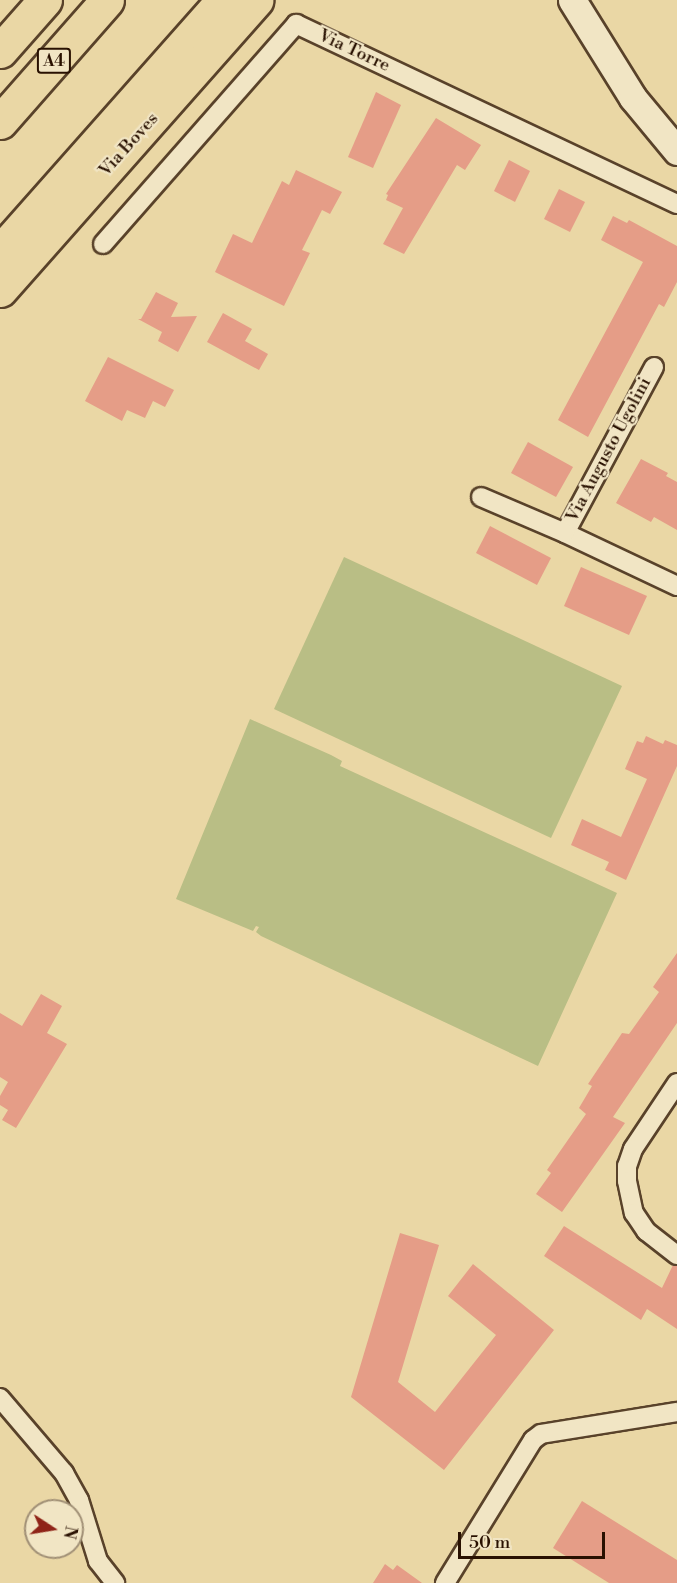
<!DOCTYPE html>
<style>
body{margin:0}
#map{position:relative;width:677px;height:1583px;overflow:hidden;background:#ead7a5;font-family:"Libre Bodoni",serif}
div>[style]{position:absolute}
[style*='--x']{left:calc(var(--x)*1px);top:calc(var(--y)*1px);width:calc(var(--w)*1px);rotate:calc(var(--a)*1deg)}
.green>*{inset:0;background:#b9be85}
.building>*{inset:0;background:#e59d87}
.roads{filter:drop-shadow(2px 0 #59422a) drop-shadow(-2px 0 #59422a) drop-shadow(0 2px #59422a) drop-shadow(0 -2px #59422a)}
.street>*{height:18px;margin:-9px;padding:0 9px;transform-origin:9px;border-radius:9px;background:#f1e5c4}
.secondary>*{height:27px;margin:-13.5px;padding:0 13.5px;transform-origin:13.5px;border-radius:13.5px;background:#f1e5c4}
.highway>*{height:33px;margin:-16.5px;padding:0 16.5px;transform-origin:16.5px;border-radius:16.5px;background:#ead7a5}
span{translate:-50% -50%;white-space:nowrap;text-align:center;line-height:1.15;-webkit-text-stroke:4.5px #f1e5c4;paint-order:stroke}
.shield-label span{padding:2px 4px;background:#f1e5c4;border:2px solid;border-radius:4px;-webkit-text-stroke-width:0}
.shield-label{font-size:16px;color:#291101;font-weight:700}
.street-label{font-size:18px;color:#291101}
.north{position:absolute;left:24px;top:1499px;width:60px;height:60px;box-sizing:border-box;background:#f1e5c4;border:2px solid #a19076;border-radius:50%;rotate:102deg;font-size:16px;font-weight:700;line-height:24px;text-align:center;color:#291101}
.north::after{content:'';display:block;margin:auto;width:21px;height:27px;background:#8f2418;clip-path:polygon(50% 0,100% 100%,50% 72%,0 100%)}
.scale{position:absolute;left:458px;top:1532px;width:147px;height:27px;box-sizing:border-box;border:3px solid #291101;border-top:0;padding-left:8px;font-size:18px;line-height:21px;white-space:nowrap;color:#291101;-webkit-text-stroke:4px #f1e5c4;paint-order:stroke}
</style>
<div id="map">
<div class="green">
<div style="clip-path:polygon(344px 557px,622px 686px,551px 838px,274px 709px)"></div>
<div style="clip-path:polygon(250px 719px,331px 755px,342px 761px,340px 766px,617px 893px,538px 1066px,261px 936px,256px 932px,259px 927px,256px 926px,253px 931px,176px 899px)"></div>
</div>
<div class="building">
<div style="clip-path:polygon(376px 92px,401px 105px,373px 168px,348px 157px)"></div>
<div style="clip-path:polygon(436px 118px,481px 145px,465px 170px,457px 165px,404px 254px,383px 244px,403px 208px,386px 200px,388px 195px,386px 194px)"></div>
<div style="clip-path:polygon(509px 160px,530px 171px,515px 202px,494px 191px)"></div>
<div style="clip-path:polygon(296px 170px,342px 192px,330px 214px,322px 210px,302px 250px,310px 253px,284px 306px,215px 272px,233px 234px,252px 243px,282px 181px,289px 185px)"></div>
<div style="clip-path:polygon(559px 189px,585px 202px,570px 232px,544px 219px)"></div>
<div style="clip-path:polygon(613px 216px,627px 223px,629px 220px,677px 246px,677px 282px,664px 307px,659px 304px,588px 437px,558px 420px,643px 262px,601px 240px)"></div>
<div style="clip-path:polygon(156px 292px,178px 303px,171px 317px,197px 316px,178px 352px,158px 341px,162px 332px,138px 319px,141px 319px)"></div>
<div style="clip-path:polygon(223px 313px,252px 329px,245px 341px,268px 354px,259px 370px,207px 342px)"></div>
<div style="clip-path:polygon(108px 357px,174px 390px,165px 407px,153px 401px,145px 418px,127px 410px,122px 421px,85px 401px)"></div>
<div style="clip-path:polygon(528px 442px,573px 467px,556px 497px,511px 473px)"></div>
<div style="clip-path:polygon(641px 459px,668px 473px,666px 476px,677px 482px,677px 530px,654px 517px,651px 522px,616px 503px)"></div>
<div style="clip-path:polygon(490px 526px,551px 558px,537px 585px,476px 553px)"></div>
<div style="clip-path:polygon(581px 567px,647px 596px,629px 635px,564px 606px)"></div>
<div style="clip-path:polygon(646px 736px,663px 744px,665px 740px,677px 745px,677px 766px,626px 880px,605px 870px,609px 862px,571px 845px,582px 819px,621px 837px,647px 779px,625px 769px,637px 741px,643px 743px)"></div>
<div style="clip-path:polygon(677px 953px,677px 1023px,613px 1117px,625px 1123px,562px 1212px,536px 1194px,551px 1173px,547px 1170px,586px 1114px,579px 1108px,592px 1086px,588px 1084px,622px 1033px,629px 1034px,659px 992px,653px 987px)"></div>
<div style="clip-path:polygon(41px 994px,62px 1006px,47px 1033px,67px 1044px,16px 1128px,2px 1120px,8px 1110px,0 1105px,0 1096px,8px 1082px,0 1077px,0 1013px,22px 1026px)"></div>
<div style="clip-path:polygon(564px 1226px,662px 1288px,673px 1265px,677px 1266px,677px 1329px,647px 1309px,641px 1320px,544px 1256px)"></div>
<div style="clip-path:polygon(400px 1233px,439px 1245px,398px 1382px,435px 1412px,496px 1335px,448px 1296px,473px 1264px,554px 1330px,444px 1470px,351px 1397px)"></div>
<div style="clip-path:polygon(582px 1501px,677px 1560px,677px 1583px,609px 1583px,553px 1548px)"></div>
<div style="clip-path:polygon(385px 1564px,393px 1570px,397px 1565px,422px 1583px,373px 1583px)"></div>
</div>
<div class="roads">
<div class="street">
<div style="--x:103;--y:244;--w:293;--a:-48.7"></div>
<div style="--x:296;--y:24;--w:421;--a:25.3"></div>
<div style="--x:654;--y:367;--w:188;--a:118.2"></div>
<div style="--x:565;--y:533;--w:124;--a:25.3"></div>
<div style="--x:481;--y:497;--w:91;--a:23.2"></div>
<div style="--x:677;--y:1083;--w:79;--a:123.7"></div>
<div style="--x:633;--y:1149;--w:18;--a:109"></div>
<div style="--x:627;--y:1166;--w:15;--a:90"></div>
<div style="--x:627;--y:1181;--w:33;--a:78"></div>
<div style="--x:634;--y:1213;--w:22;--a:56"></div>
<div style="--x:646;--y:1231;--w:39;--a:38"></div>
<div style="--x:0;--y:1398;--w:99;--a:49.5"></div>
<div style="--x:64;--y:1473;--w:31;--a:61"></div>
<div style="--x:79;--y:1500;--w:64;--a:72.7"></div>
<div style="--x:98;--y:1561;--w:28;--a:52"></div>
<div style="--x:445;--y:1583;--w:168;--a:-58.4"></div>
<div style="--x:533;--y:1440;--w:10;--a:-37"></div>
<div style="--x:541;--y:1434;--w:138;--a:-9.2"></div>
</div>
<div class="secondary">
<div style="--x:572;--y:0;--w:115;--a:58.1"></div>
<div style="--x:633;--y:98;--w:69;--a:50.3"></div>
</div>
<div class="highway">
<div style="--x:0;--y:51;--w:68;--a:-48.6"></div>
<div style="--x:0;--y:122;--w:162;--a:-48.7"></div>
<div style="--x:0;--y:252;--w:337;--a:-48.5"></div>
<div style="--x:0;--y:290;--w:387;--a:-48.5"></div>
</div>
</div>
<div class="shield-label">
<span style="left:54px;top:61px">A4</span>
</div>
<div class="street-label">
<span style="left:354px;top:51px;rotate:25deg">Via Torre</span>
<span style="left:129px;top:145px;rotate:-48deg">Via Boves</span>
<span style="left:609px;top:450px;rotate:-62deg">Via Augusto Ugolini</span>
</div>
<div class="north">N</div>
<div class="scale">50 m</div>
</div>
